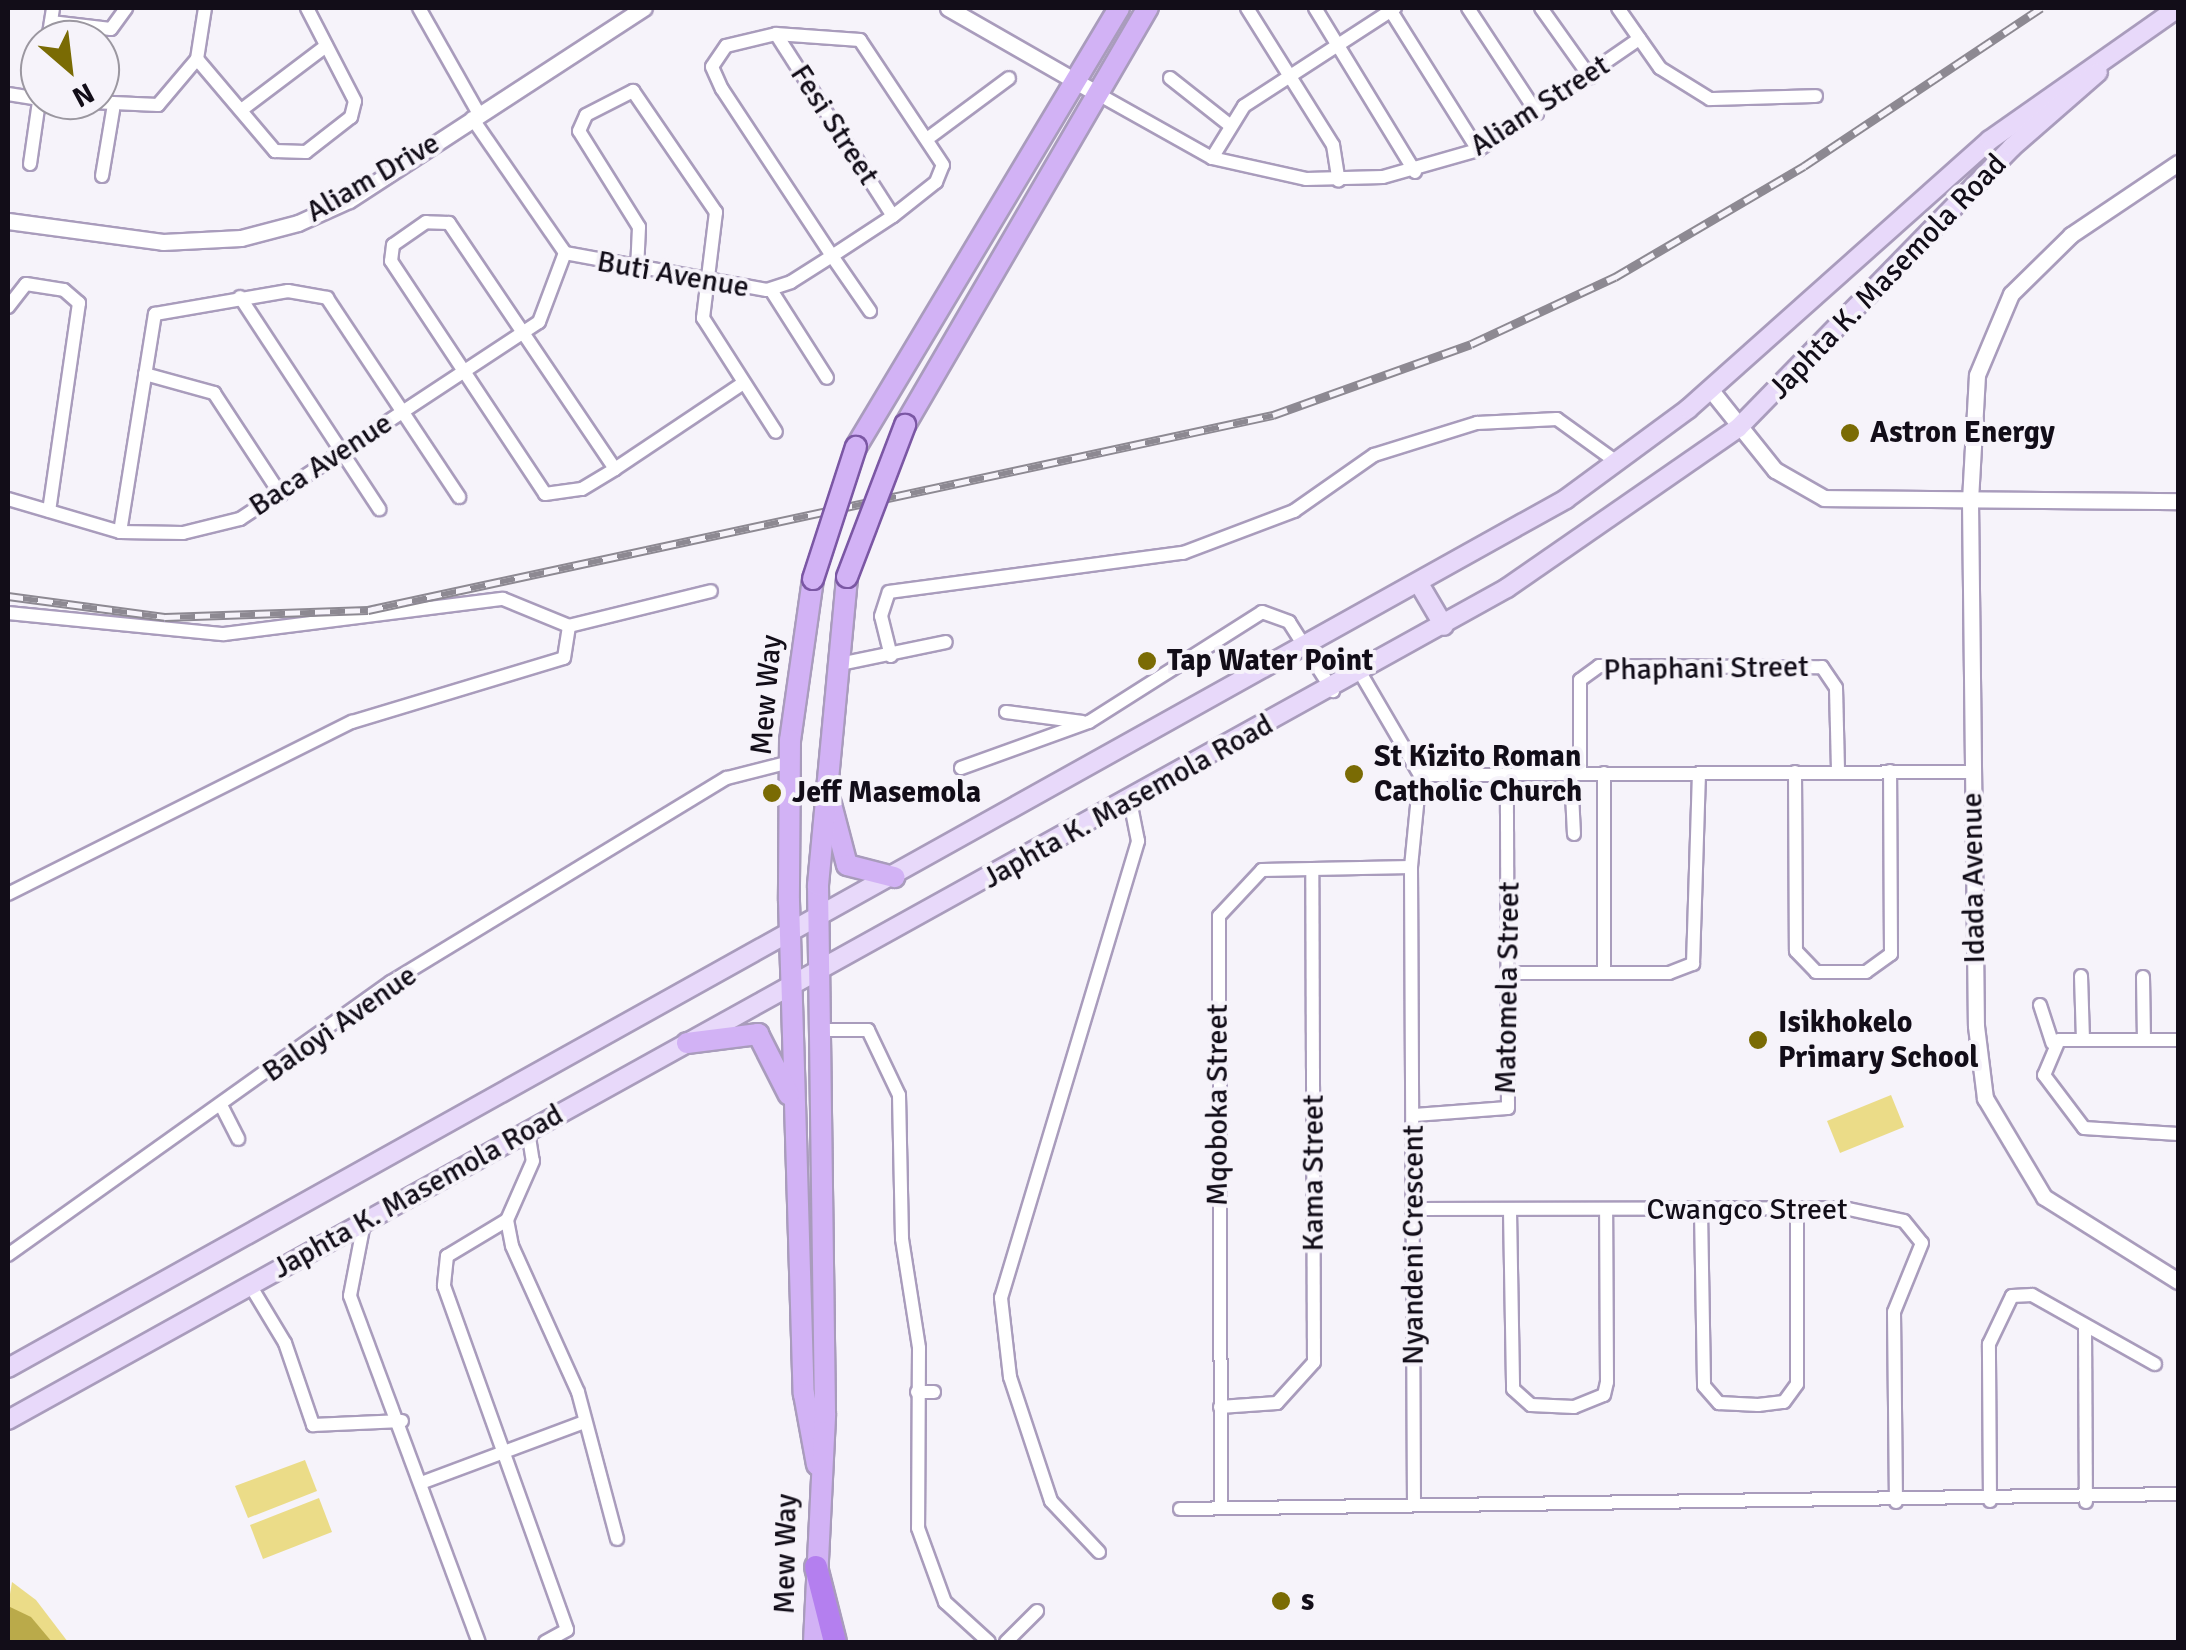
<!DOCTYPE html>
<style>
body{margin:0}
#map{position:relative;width:2186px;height:1650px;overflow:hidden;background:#f6f3fa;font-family:Signika,sans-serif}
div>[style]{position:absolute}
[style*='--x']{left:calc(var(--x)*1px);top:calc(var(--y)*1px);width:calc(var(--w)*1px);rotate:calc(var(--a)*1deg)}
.green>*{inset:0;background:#ebdc88}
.water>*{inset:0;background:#baaa4a}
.roads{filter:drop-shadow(2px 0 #a99cbc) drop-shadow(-2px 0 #a99cbc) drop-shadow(0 2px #a99cbc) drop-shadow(0 -2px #a99cbc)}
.minor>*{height:12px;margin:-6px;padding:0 6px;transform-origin:6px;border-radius:6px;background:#fff}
.tertiary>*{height:15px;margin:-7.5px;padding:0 7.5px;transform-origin:7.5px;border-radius:7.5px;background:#fff}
.secondary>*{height:18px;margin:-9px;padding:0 9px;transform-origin:9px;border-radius:9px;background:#e8d9fa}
.primary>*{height:20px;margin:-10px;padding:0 10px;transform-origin:10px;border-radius:10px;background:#d2b2f5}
.motorway>*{height:22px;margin:-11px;padding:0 11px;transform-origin:11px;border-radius:11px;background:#b47fef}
.rail>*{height:9px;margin-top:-4.5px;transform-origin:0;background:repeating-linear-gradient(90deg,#f6f3fa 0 15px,#8d8992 0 30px);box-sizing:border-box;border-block:2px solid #8d8992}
.bridges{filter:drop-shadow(2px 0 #7b57a4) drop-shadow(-2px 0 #7b57a4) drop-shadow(0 2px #7b57a4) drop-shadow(0 -2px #7b57a4)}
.primary-bridge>*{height:20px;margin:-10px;padding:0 10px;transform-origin:10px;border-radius:10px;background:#d2b2f5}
.dots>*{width:28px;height:28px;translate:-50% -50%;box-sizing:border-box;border:5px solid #f6f3fa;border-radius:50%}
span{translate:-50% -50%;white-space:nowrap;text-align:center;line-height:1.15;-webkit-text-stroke:8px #f6f3fa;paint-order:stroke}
.street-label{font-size:30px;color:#120d18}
.poi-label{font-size:30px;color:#120d18;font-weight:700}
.left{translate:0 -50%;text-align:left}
.frame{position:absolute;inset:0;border:10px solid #120d18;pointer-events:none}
.north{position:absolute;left:20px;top:20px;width:100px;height:100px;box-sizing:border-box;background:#f6f3fa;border:2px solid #9b97a0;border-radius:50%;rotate:152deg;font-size:28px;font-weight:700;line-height:40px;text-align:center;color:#120d18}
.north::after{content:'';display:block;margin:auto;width:35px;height:45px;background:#7a6b04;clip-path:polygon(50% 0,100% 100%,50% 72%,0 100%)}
</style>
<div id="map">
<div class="green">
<div style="clip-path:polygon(1891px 1095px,1904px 1127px,1840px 1153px,1827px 1121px)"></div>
<div style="clip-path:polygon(305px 1460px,317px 1491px,248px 1518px,235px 1486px)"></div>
<div style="clip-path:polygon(319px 1498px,332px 1532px,263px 1559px,250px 1525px)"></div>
<div style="clip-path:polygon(12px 1582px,36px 1600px,68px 1642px,52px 1642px,8px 1606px)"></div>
</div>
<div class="water">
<div style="clip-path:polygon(8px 1606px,31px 1617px,52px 1642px,8px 1642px)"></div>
</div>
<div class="roads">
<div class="minor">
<div style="--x:419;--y:8;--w:122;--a:60.5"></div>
<div style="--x:1247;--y:8;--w:162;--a:57.9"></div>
<div style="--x:1333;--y:145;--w:36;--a:81"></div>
<div style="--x:1315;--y:8;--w:192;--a:58.6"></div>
<div style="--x:1389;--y:8;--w:168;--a:57.9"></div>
<div style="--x:1468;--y:8;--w:126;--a:56.7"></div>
<div style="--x:1541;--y:8;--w:85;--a:54.6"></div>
<div style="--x:1618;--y:8;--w:73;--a:55"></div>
<div style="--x:1660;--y:68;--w:59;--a:31.8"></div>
<div style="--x:1710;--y:99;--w:106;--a:-1.6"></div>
<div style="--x:51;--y:22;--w:60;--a:6.7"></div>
<div style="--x:111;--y:29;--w:26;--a:-54"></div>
<div style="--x:776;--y:34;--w:216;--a:57.3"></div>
<div style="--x:48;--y:40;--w:32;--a:-81"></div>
<div style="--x:197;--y:59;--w:121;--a:49.7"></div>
<div style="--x:275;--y:151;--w:31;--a:2"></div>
<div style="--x:306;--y:152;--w:57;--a:-37.9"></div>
<div style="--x:351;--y:117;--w:16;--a:-76"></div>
<div style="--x:355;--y:101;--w:105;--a:-117.3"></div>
<div style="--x:1170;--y:78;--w:73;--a:38.3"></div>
<div style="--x:8;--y:94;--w:32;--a:9"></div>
<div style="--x:1098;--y:94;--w:131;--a:29.3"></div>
<div style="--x:1212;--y:158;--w:96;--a:12.6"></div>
<div style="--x:1306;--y:179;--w:77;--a:-1.5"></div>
<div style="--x:1383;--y:177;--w:99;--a:-15.9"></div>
<div style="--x:1478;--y:150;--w:196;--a:-34.6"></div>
<div style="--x:47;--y:100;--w:111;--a:2.6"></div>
<div style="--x:158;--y:105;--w:60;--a:-49.7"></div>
<div style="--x:197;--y:59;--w:52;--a:-81.1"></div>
<div style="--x:244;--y:108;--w:103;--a:-37.1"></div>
<div style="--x:472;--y:118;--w:164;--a:55.4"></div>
<div style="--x:931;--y:136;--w:97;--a:-36.6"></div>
<div style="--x:1212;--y:158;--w:61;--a:-58.4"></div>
<div style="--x:1244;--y:106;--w:180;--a:-33"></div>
<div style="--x:30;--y:164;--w:70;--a:-81.8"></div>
<div style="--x:102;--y:176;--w:67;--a:-80.5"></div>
<div style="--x:565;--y:253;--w:205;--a:10.4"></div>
<div style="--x:767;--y:290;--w:25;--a:-18"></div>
<div style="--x:791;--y:282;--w:49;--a:-32.4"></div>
<div style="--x:832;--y:256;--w:73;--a:-33.3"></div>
<div style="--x:893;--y:216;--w:55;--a:-38.3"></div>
<div style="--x:936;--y:182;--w:18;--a:-68"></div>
<div style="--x:943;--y:165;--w:150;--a:-123.6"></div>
<div style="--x:860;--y:40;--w:84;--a:-175.9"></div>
<div style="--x:776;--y:34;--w:51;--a:166.5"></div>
<div style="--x:726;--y:46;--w:25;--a:124"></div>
<div style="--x:712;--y:67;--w:24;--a:66"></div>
<div style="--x:722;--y:89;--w:200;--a:56.6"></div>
<div style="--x:832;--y:256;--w:67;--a:55.4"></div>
<div style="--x:637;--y:270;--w:43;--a:-87.3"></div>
<div style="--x:639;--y:227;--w:113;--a:-122"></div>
<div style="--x:579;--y:131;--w:17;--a:-66"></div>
<div style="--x:586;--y:115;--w:53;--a:-27.1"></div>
<div style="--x:633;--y:91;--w:147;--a:55.6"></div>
<div style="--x:716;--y:212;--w:107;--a:97"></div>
<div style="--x:703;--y:318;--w:135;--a:57.4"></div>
<div style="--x:771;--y:290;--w:104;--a:57.5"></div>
<div style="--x:240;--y:297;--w:254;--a:56.7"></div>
<div style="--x:8;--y:307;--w:29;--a:-52"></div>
<div style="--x:26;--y:284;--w:38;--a:9"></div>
<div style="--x:64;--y:290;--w:20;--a:41"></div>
<div style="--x:79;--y:303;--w:210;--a:98.2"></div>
<div style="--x:145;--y:374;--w:72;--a:15.4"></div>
<div style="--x:214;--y:393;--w:122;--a:56.7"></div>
<div style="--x:615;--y:469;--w:297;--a:-124"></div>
<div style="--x:449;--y:223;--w:23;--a:-178"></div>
<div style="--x:426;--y:222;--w:40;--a:145.1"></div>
<div style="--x:393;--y:245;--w:16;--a:97"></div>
<div style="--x:391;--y:261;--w:279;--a:56.5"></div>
<div style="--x:545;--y:494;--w:37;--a:-8"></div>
<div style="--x:582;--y:489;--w:39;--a:-31"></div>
<div style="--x:615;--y:469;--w:153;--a:-33.8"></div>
<div style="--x:8;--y:499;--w:117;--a:16.4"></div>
<div style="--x:120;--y:532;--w:63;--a:0.9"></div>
<div style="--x:183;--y:533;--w:59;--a:-13.8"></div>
<div style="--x:240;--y:519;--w:358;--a:-33.4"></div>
<div style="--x:539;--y:322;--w:74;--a:-69.4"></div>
<div style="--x:120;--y:532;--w:221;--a:-80.9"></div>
<div style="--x:155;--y:314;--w:135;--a:-9.8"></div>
<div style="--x:288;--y:291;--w:40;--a:10"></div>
<div style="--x:327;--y:298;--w:239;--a:56.4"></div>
<div style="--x:8;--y:613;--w:217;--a:5.6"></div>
<div style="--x:224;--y:634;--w:281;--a:-7.2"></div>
<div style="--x:503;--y:599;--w:71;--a:22.2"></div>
<div style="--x:891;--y:656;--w:41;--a:-104"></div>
<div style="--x:881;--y:616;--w:25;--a:-72"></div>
<div style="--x:889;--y:592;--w:297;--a:-7.6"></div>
<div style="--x:1183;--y:553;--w:119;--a:-20.7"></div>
<div style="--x:1294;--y:511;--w:98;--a:-35"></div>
<div style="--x:1374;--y:455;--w:108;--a:-17.3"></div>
<div style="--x:1477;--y:423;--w:80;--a:-2.9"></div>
<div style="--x:1557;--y:419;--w:75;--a:35.8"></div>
<div style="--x:835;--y:665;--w:113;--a:-11.7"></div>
<div style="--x:1361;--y:674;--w:117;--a:59.7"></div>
<div style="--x:1006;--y:712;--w:77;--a:7.5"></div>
<div style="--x:961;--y:768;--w:136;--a:-19.8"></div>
<div style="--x:1089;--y:722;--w:205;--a:-32.4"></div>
<div style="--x:1262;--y:612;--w:29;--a:20"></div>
<div style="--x:1289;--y:622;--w:82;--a:57.5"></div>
<div style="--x:1795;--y:772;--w:179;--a:89.7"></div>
<div style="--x:1796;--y:951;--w:29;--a:46"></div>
<div style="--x:1816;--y:972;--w:50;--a:0"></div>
<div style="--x:1866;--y:972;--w:31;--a:-36"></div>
<div style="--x:1891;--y:954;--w:183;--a:-90.3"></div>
<div style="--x:1571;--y:773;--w:61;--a:87.2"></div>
<div style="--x:1580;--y:773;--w:93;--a:-90"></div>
<div style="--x:1580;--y:680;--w:24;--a:-36"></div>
<div style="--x:1599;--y:666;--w:223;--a:0.3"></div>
<div style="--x:1822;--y:667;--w:25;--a:56"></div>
<div style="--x:1836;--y:688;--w:82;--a:88.6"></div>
<div style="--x:1420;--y:775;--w:552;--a:-0.31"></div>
<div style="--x:8;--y:894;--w:385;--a:-26.6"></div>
<div style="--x:352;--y:722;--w:221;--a:-16.8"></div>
<div style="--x:564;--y:658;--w:32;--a:-81"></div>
<div style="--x:569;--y:626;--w:146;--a:-13.8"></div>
<div style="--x:1604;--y:971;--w:198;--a:-90"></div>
<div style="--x:1509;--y:973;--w:160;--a:0"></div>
<div style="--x:1669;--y:973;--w:26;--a:-21"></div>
<div style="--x:1693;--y:964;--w:191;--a:-88.2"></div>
<div style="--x:2081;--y:976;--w:63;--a:88.2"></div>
<div style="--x:2143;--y:977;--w:61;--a:89.1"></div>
<div style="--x:2040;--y:1005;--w:40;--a:72"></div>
<div style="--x:821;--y:1030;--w:47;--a:0"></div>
<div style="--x:868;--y:1030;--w:72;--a:64.5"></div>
<div style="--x:899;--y:1095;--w:144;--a:88.8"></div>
<div style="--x:902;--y:1239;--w:110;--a:81.1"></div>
<div style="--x:919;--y:1348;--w:180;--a:90.3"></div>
<div style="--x:918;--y:1528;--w:79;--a:70"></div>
<div style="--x:945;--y:1602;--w:59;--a:42.3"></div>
<div style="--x:2178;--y:1040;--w:119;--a:180"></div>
<div style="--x:2059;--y:1040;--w:38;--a:113"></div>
<div style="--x:2044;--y:1075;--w:66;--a:53"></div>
<div style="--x:2084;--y:1128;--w:94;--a:3.7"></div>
<div style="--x:221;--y:1105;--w:38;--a:63"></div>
<div style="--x:1414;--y:1115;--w:94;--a:-4.3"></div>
<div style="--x:1508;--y:1108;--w:334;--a:-90.2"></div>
<div style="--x:528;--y:1131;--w:30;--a:81"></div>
<div style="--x:533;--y:1161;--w:64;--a:113.8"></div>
<div style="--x:507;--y:1220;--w:26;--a:79"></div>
<div style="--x:512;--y:1246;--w:160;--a:65.7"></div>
<div style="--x:578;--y:1392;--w:152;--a:75.1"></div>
<div style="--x:1414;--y:1209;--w:430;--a:-0.1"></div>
<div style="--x:1844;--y:1208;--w:61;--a:12.2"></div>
<div style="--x:1904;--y:1221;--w:28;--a:51"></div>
<div style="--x:1922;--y:1243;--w:74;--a:112.1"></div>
<div style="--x:1894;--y:1312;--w:190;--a:89.4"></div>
<div style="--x:1510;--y:1211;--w:178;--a:89"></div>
<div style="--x:1513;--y:1389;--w:24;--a:42"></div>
<div style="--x:1531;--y:1405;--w:43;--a:2.7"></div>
<div style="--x:1574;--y:1407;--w:32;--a:-22"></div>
<div style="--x:1604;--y:1395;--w:13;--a:-77"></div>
<div style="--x:1607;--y:1382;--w:172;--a:-90.3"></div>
<div style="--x:1701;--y:1211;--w:175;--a:89"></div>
<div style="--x:1704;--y:1386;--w:23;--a:49"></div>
<div style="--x:1719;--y:1403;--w:39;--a:3"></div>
<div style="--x:1758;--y:1405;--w:26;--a:-7"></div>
<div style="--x:1784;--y:1402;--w:22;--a:-54"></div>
<div style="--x:1797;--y:1384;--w:174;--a:-90"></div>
<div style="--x:507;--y:1220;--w:70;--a:149"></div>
<div style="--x:447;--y:1256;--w:30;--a:96"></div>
<div style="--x:444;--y:1286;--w:365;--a:70.3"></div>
<div style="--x:567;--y:1630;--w:25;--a:151"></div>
<div style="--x:364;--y:1223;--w:74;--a:100.9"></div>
<div style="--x:350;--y:1296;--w:369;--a:69.6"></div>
<div style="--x:8;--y:1255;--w:470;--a:-35.5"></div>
<div style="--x:391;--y:982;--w:393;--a:-31.3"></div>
<div style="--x:727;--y:778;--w:65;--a:-14.3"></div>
<div style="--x:250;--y:1285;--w:68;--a:58.9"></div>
<div style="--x:285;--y:1343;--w:87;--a:71.1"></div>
<div style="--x:313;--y:1425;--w:89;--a:-2.6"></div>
<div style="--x:2085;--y:1326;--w:176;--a:89.7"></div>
<div style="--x:917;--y:1392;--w:17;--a:0"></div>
<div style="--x:1220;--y:1407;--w:57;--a:-4"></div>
<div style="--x:1277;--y:1403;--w:55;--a:-47.9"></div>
<div style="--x:1314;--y:1362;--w:493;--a:-90.2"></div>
<div style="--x:421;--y:1483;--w:174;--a:-20.5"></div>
<div style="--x:1990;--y:1501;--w:157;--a:-90.4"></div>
<div style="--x:1989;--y:1344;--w:53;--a:-64.4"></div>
<div style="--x:2012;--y:1296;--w:20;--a:-3"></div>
<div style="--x:2032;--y:1295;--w:141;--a:29.3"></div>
<div style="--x:1414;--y:1505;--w:638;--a:-90.27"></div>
<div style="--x:1411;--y:867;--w:92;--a:-84.4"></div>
<div style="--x:1221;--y:1508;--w:592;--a:-90.19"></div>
<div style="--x:1219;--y:916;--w:63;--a:-46.9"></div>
<div style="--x:1262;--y:870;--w:149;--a:-1.2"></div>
<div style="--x:1180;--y:1509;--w:998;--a:-0.86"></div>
<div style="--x:1099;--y:1552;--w:70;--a:-133.3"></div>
<div style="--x:1051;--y:1501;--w:131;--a:-108.3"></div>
<div style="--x:1010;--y:1377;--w:80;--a:-96.5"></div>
<div style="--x:1001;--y:1298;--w:477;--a:-73.3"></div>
<div style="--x:1138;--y:841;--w:41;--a:-101.3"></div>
<div style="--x:1006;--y:1642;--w:44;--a:-45"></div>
</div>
<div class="tertiary">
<div style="--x:948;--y:8;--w:173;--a:29.8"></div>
<div style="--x:2178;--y:163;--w:129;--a:146.1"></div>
<div style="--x:2071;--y:235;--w:84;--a:135.5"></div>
<div style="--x:2011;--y:294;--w:88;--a:112.8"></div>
<div style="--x:1977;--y:375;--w:126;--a:93.2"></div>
<div style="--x:1970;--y:501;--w:525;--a:89.35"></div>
<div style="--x:1976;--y:1026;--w:73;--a:82.9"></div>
<div style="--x:1985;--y:1098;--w:115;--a:59.2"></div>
<div style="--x:2044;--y:1197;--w:158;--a:32.1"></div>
<div style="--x:8;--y:221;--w:156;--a:7.7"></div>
<div style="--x:163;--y:242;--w:78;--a:-2.9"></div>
<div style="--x:241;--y:238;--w:59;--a:-14.7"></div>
<div style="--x:298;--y:223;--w:56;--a:-24.3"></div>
<div style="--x:349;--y:200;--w:352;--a:-33.1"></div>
<div style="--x:1710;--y:389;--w:104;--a:51.3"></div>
<div style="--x:1775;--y:470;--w:56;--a:29.7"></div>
<div style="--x:1824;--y:498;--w:354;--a:0.5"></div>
</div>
<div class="secondary">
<div style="--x:1421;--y:587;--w:45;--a:59.5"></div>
<div style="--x:8;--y:1368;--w:1784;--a:-29.15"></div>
<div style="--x:1566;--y:499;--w:152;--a:-36.4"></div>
<div style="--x:1688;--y:409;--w:404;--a:-41.7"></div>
<div style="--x:1990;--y:140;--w:230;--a:-35.1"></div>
<div style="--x:8;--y:1420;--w:1714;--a:-29.03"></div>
<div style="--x:1507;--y:588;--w:281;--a:-34.7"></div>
<div style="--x:1738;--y:428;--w:392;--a:-45.7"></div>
<div style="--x:2012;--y:147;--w:114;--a:-41.1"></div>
</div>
<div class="primary">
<div style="--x:905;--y:425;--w:483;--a:-59.8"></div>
<div style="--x:856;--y:447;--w:512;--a:-59.07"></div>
<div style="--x:813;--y:579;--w:163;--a:98.1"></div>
<div style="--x:790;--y:740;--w:161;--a:90.4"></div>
<div style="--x:789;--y:901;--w:493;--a:88.3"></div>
<div style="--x:804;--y:1394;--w:72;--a:79.6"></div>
<div style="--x:831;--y:804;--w:63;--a:75.3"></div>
<div style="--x:847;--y:865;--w:49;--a:14.3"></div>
<div style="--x:687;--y:1043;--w:72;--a:-7.2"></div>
<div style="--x:758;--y:1034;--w:68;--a:63.1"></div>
<div style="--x:814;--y:1642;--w:229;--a:-87.2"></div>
<div style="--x:825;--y:1413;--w:528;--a:-90.76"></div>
<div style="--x:818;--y:885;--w:309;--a:-84.6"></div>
</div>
<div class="motorway">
<div style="--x:816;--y:1567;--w:77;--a:75.8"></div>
</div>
</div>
<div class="rail">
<div style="--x:8;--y:596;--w:158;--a:7.6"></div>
<div style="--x:165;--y:617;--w:203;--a:-2"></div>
<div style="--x:368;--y:610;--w:926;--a:-12.16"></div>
<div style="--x:1273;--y:415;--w:210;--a:-19.7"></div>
<div style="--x:1471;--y:344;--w:159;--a:-25"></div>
<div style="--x:1615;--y:277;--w:219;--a:-30.4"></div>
<div style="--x:1804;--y:166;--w:285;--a:-33.7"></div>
</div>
<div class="bridges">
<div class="primary-bridge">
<div style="--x:847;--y:577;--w:163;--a:-69.1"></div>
<div style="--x:813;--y:579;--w:139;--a:-72"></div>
</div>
</div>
<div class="dots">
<div style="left:1850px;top:433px;background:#7a6b04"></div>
<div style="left:1147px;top:661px;background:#7a6b04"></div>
<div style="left:1354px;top:774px;background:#7a6b04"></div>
<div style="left:772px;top:793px;background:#7a6b04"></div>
<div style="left:1758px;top:1040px;background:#7a6b04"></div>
<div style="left:1281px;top:1601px;background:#7a6b04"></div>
</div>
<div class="street-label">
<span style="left:1540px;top:106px;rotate:-33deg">Aliam Street</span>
<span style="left:834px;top:125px;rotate:57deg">Fesi Street</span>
<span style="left:373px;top:178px;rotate:-30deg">Aliam Drive</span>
<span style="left:673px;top:275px;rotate:10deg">Buti Avenue</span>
<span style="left:1888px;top:277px;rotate:-46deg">Japhta K. Masemola Road</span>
<span style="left:321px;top:465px;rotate:-33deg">Baca Avenue</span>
<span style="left:1706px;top:669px;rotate:-1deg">Phaphani Street</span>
<span style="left:767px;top:695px;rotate:-85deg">Mew Way</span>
<span style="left:1128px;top:802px;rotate:-29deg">Japhta K. Masemola Road</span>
<span style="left:1974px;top:878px;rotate:-91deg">Idada Avenue</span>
<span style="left:1508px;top:988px;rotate:-89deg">Matomela Street</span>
<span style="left:340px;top:1024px;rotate:-35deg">Baloyi Avenue</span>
<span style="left:1218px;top:1105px;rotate:-90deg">Mqoboka Street</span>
<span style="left:1314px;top:1173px;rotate:-90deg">Kama Street</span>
<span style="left:418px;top:1192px;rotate:-29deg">Japhta K. Masemola Road</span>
<span style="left:1747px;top:1210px">Cwangco Street</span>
<span style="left:1414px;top:1245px;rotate:-90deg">Nyandeni Crescent</span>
<span style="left:786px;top:1554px;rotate:-89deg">Mew Way</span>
</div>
<div class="poi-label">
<span class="left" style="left:1870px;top:433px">Astron Energy</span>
<span class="left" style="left:1167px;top:661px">Tap Water Point</span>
<span class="left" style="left:1374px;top:774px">St Kizito Roman<br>Catholic Church</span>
<span class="left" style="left:792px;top:793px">Jeff Masemola</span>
<span class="left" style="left:1778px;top:1040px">Isikhokelo<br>Primary School</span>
<span class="left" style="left:1301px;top:1601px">s</span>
</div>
<div class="frame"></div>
<div class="north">N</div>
</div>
